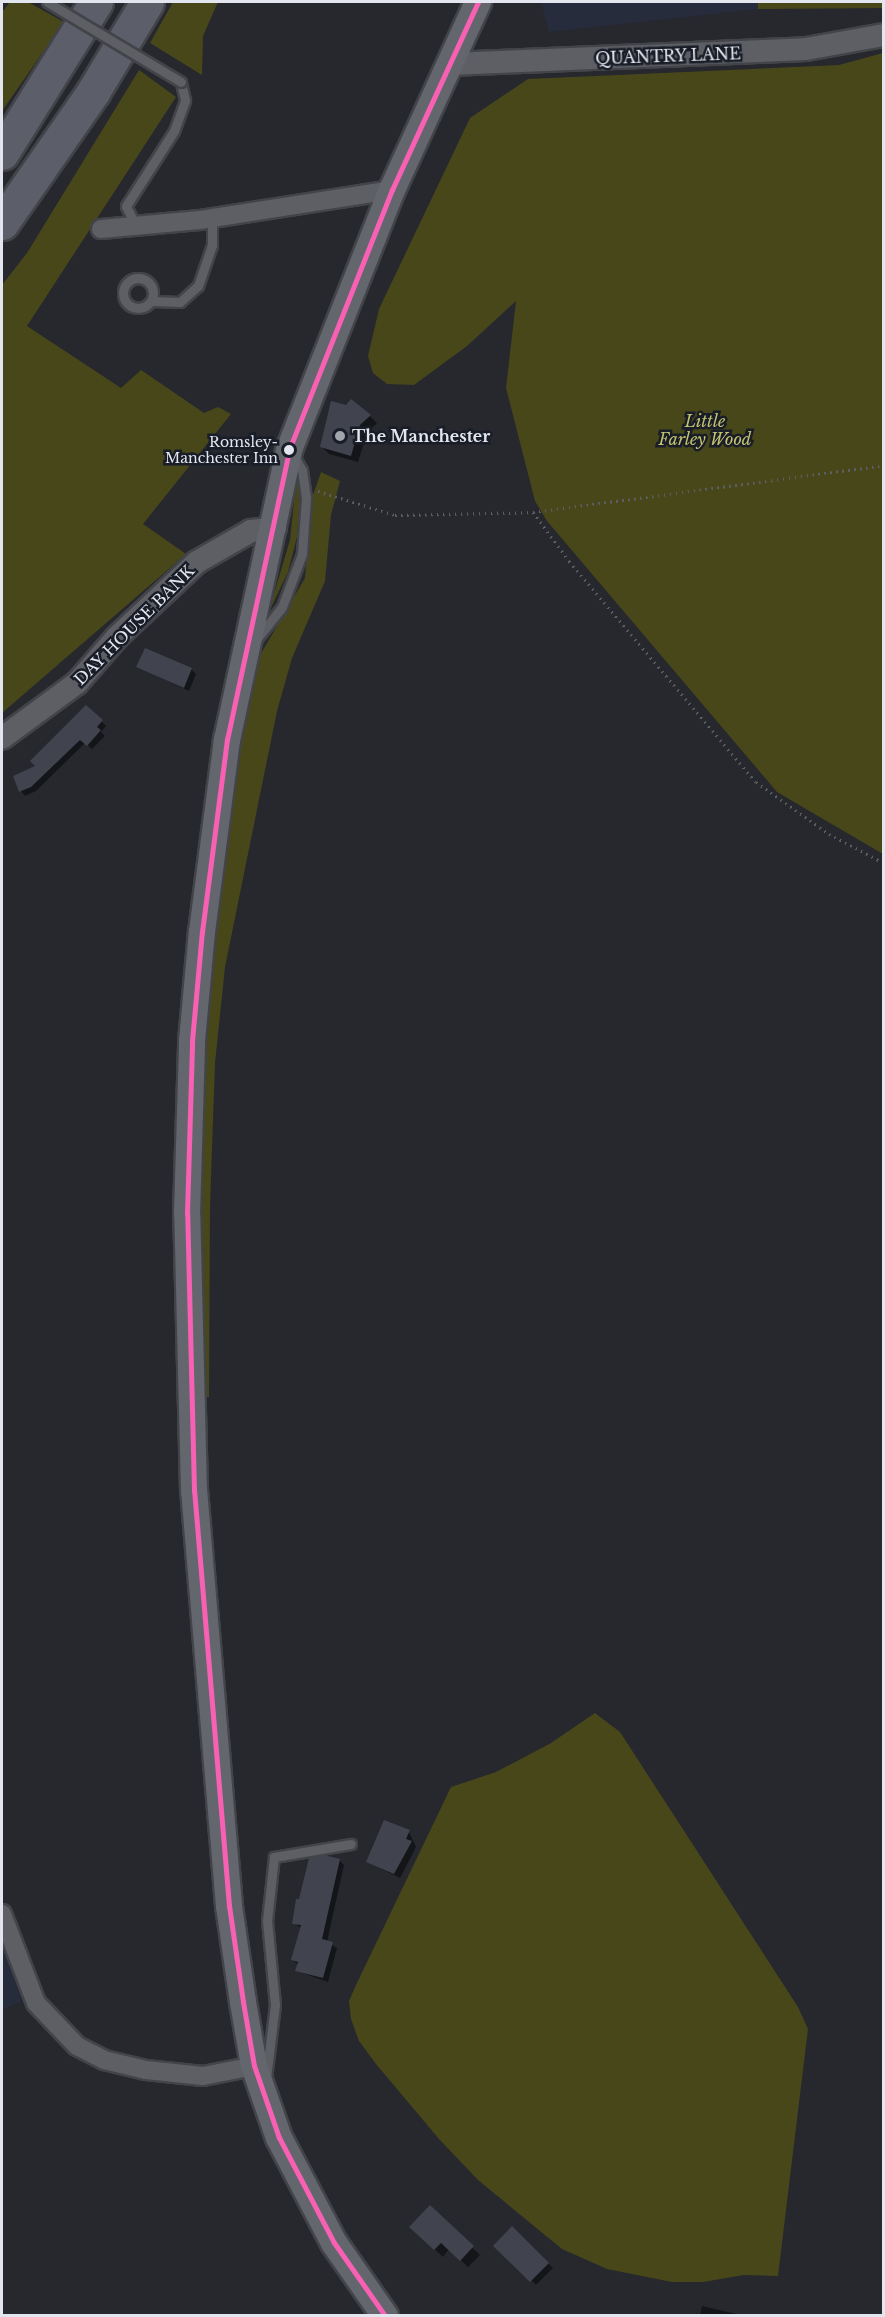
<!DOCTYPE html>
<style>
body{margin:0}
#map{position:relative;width:885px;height:2317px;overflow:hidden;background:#26282e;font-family:"Libre Baskerville",serif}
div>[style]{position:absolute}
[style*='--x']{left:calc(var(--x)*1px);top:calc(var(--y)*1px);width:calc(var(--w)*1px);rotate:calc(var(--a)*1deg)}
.built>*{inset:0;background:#272c3c}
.green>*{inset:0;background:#48471a}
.shadow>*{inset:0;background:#0007}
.building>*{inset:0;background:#41444e}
.path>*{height:3px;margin-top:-1.5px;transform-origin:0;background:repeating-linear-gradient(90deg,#5c5e62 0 1.5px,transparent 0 6px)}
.roads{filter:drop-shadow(2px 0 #424449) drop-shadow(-2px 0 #424449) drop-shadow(0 2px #424449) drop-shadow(0 -2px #424449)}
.service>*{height:9px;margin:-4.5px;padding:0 4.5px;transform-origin:4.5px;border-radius:4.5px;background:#5d5f64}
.service>.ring{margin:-4.5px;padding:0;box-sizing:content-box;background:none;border:9px solid #5d5f64;border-radius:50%}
.minor>*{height:18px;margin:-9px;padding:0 9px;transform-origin:9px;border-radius:9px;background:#5d5f64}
.tertiary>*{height:22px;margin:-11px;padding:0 11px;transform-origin:11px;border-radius:11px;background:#5d5f64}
.secondary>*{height:26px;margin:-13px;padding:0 13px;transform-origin:13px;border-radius:13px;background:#63666d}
.motorway>*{height:33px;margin:-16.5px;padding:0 16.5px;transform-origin:16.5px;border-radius:16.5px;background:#5c5f6a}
.bridges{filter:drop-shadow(2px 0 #424449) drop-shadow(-2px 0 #424449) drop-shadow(0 2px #424449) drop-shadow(0 -2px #424449)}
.service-bridge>*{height:9px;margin:-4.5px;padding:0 4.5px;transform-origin:4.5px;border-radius:4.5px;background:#5d5f64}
.bus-1>*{height:4.5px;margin:-2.25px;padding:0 2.25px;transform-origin:2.25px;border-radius:2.25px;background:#f860b3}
.dots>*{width:16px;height:16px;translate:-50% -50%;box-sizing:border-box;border:3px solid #191d28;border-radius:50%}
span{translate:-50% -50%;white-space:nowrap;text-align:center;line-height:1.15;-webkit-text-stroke:5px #191d28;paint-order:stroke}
.bus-label{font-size:14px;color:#e3e6ee}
.right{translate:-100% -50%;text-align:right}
.street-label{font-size:16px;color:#e3e6ee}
.park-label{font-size:16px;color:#c4c370;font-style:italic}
.poi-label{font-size:16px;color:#e3e6ee;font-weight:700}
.left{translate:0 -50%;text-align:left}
.frame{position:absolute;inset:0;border:3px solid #e3e6ee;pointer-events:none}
</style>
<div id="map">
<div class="built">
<div style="clip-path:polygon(541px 2px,758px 2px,758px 9px,549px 32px)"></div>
<div style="clip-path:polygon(2px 1937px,21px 2001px,2px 2010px)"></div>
</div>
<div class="green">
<div style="clip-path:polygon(10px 2px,28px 2px,64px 22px,2px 111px,2px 12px)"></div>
<div style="clip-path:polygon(173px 2px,218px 2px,203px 36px,202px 75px,150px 43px)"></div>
<div style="clip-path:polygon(758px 2px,883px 2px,883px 8px,758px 9px)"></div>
<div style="clip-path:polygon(883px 53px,884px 53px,883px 854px,777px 792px,547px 521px,535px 501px,506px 388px,516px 301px,467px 346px,414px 385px,387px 384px,373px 373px,368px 356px,379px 309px,470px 118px,528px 79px,839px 65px)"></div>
<div style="clip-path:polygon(139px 70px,176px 97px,27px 326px,121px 388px,141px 370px,204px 413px,218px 407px,231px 414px,143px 524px,186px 554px,2px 713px,2px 285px,27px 253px)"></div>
<div style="clip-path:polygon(321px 472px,340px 481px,331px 515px,325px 581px,292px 658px,277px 711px,225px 967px,215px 1063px,210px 1205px,209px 1397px,201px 1397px,202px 1043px,227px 826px,252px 669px,305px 578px,312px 498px)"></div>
<div style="clip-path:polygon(296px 481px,301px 484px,297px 537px,288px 572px,268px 614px,290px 540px)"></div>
<div style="clip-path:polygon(595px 1713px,620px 1732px,798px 2007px,808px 2029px,778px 2276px,744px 2275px,703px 2282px,672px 2282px,607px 2269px,562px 2249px,478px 2180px,439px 2139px,376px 2064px,359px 2041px,351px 2019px,349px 2001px,356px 1985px,451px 1787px,496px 1772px,551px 1743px)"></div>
</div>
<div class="shadow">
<div style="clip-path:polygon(370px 416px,377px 423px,367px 433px,358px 462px,329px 454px,321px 446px)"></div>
<div style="clip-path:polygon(138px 667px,191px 669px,196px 674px,189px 691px)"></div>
<div style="clip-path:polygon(87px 707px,106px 726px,101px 732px,105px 736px,92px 749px,85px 743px,36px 791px,25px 796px,21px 791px)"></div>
<div style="clip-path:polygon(409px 1832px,416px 1847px,400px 1878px,368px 1862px)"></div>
<div style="clip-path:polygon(339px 1860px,344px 1865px,327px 1942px,337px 1948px,328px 1982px,297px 1971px,298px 1965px,293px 1960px,301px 1928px,294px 1923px,301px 1901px)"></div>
<div style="clip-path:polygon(430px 2207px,480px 2255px,468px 2267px,449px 2249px,443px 2257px,419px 2235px)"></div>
<div style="clip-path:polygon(512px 2229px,553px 2268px,536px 2285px,495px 2246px)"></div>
<div style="clip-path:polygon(702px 2306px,745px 2316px,700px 2316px)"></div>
</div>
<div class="building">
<div style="clip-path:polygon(351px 399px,371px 415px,360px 425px,351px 456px,320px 447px,331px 401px,346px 405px)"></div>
<div style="clip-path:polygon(145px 648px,192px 668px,184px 688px,136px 667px)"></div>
<div style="clip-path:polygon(86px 705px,103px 720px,97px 727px,101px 730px,87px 746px,80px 740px,31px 787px,19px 792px,13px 776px,35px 766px,30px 761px)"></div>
<div style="clip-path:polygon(384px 1820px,410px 1830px,406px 1839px,412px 1841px,394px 1874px,366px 1862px)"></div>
<div style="clip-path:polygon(324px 1855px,340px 1859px,322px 1939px,333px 1942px,323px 1978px,295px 1971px,298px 1962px,291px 1960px,301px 1925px,292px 1924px,296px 1899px,299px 1899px,309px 1858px)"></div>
<div style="clip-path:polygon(430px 2205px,474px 2246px,460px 2261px,441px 2243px,434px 2250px,409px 2227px)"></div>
<div style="clip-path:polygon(512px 2226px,549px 2263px,530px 2282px,493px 2246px)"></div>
</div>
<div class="path">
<div style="--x:318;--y:491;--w:81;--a:17.3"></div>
<div style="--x:395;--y:515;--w:138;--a:-1.2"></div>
<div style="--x:533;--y:512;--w:61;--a:53.7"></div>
<div style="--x:569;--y:561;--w:289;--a:49.8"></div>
<div style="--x:756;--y:782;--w:90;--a:35.5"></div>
<div style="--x:829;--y:834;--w:62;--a:27.8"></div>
<div style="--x:533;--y:512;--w:354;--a:-7.6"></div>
</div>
<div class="roads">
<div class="service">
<div style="--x:135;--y:224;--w:20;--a:-117"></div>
<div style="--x:126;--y:206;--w:89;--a:-57.4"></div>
<div style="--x:174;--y:131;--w:33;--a:-70"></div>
<div style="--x:185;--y:100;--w:18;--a:-103"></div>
<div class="ring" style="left:123px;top:278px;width:21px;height:21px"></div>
<div style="--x:151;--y:301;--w:29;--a:2"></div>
<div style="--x:180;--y:302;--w:24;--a:-42"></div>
<div style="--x:198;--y:286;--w:43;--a:-71.1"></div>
<div style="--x:212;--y:245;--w:27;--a:-90"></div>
<div style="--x:255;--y:641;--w:43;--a:-51.5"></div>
<div style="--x:282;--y:607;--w:57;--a:-69.3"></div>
<div style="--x:302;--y:554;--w:56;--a:-85.9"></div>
<div style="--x:306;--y:498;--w:28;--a:-98"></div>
<div style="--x:302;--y:470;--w:17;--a:-121"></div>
<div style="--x:266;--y:2078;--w:74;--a:-83"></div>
<div style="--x:275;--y:2005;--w:84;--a:-95.4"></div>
<div style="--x:267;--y:1921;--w:64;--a:-83.8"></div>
<div style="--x:274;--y:1857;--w:78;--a:-9.6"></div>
</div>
<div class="minor">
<div style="--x:101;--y:229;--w:99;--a:-5.2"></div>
<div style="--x:200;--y:220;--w:194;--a:-8.9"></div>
<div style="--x:2;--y:1914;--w:95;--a:69.1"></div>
<div style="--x:36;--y:2003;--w:59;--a:46.4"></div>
<div style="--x:77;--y:2046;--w:30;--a:27"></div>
<div style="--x:104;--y:2060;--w:43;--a:13.4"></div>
<div style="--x:146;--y:2070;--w:57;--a:6"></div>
<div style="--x:203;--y:2076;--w:52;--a:-11.1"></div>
</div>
<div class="tertiary">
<div style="--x:451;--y:64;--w:355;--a:-2.4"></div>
<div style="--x:806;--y:49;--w:79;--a:-10.2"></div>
<div style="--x:2;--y:738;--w:93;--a:-36.3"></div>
<div style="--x:77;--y:683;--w:61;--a:-49"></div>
<div style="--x:117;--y:637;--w:110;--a:-43.2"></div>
<div style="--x:197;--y:562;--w:62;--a:-29.9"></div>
<div style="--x:251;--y:531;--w:24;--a:-7"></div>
</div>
<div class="secondary">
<div style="--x:385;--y:2316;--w:89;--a:-124.9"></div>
<div style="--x:334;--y:2243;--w:119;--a:-117.6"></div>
<div style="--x:279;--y:2138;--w:76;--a:-109.1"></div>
<div style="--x:254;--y:2066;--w:65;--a:-99.8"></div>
<div style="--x:243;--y:2002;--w:97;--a:-98.3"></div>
<div style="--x:229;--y:1906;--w:416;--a:-94.8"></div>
<div style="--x:194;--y:1491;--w:277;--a:-91.4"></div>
<div style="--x:187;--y:1214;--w:173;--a:-88.3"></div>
<div style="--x:192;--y:1041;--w:109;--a:-84.8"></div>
<div style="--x:202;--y:932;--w:194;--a:-82.6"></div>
<div style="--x:227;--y:740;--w:297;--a:-77.9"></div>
<div style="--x:289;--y:450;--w:280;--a:-68.4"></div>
<div style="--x:392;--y:190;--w:207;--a:-65.4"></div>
</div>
<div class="motorway">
<div style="--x:2;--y:153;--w:178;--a:-58.1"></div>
<div style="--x:2;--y:223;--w:160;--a:-55.2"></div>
<div style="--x:93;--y:92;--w:105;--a:-59"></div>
</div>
</div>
<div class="bridges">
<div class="service-bridge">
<div style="--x:47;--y:2;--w:156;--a:30.8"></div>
</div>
</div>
<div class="bus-1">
<div style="--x:385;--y:2316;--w:89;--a:-124.9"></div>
<div style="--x:334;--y:2243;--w:119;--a:-117.6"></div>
<div style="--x:279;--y:2138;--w:76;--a:-109.1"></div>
<div style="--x:254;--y:2066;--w:65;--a:-99.8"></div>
<div style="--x:243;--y:2002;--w:97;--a:-98.3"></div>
<div style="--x:229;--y:1906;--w:416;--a:-94.8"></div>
<div style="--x:194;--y:1491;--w:277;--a:-91.4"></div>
<div style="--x:187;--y:1214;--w:173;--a:-88.3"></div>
<div style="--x:192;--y:1041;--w:109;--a:-84.8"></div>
<div style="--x:202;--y:932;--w:194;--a:-82.6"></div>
<div style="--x:227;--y:740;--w:297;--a:-77.9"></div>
<div style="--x:289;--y:450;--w:280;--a:-68.4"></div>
<div style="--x:392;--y:190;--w:207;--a:-65.4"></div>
</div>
<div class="dots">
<div style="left:340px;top:436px;background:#a1a4ab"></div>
<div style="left:289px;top:450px;background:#e3e6ee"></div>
</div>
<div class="bus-label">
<span class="right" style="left:278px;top:450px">Romsley-<br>Manchester Inn</span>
</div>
<div class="street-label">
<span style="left:668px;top:56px;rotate:-2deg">QUANTRY LANE</span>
<span style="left:134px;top:625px;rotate:-45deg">DAY HOUSE BANK</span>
</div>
<div class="park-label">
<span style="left:705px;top:430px">Little<br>Farley Wood</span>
</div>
<div class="poi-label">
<span class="left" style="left:352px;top:436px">The Manchester</span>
</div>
<div class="frame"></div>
</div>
